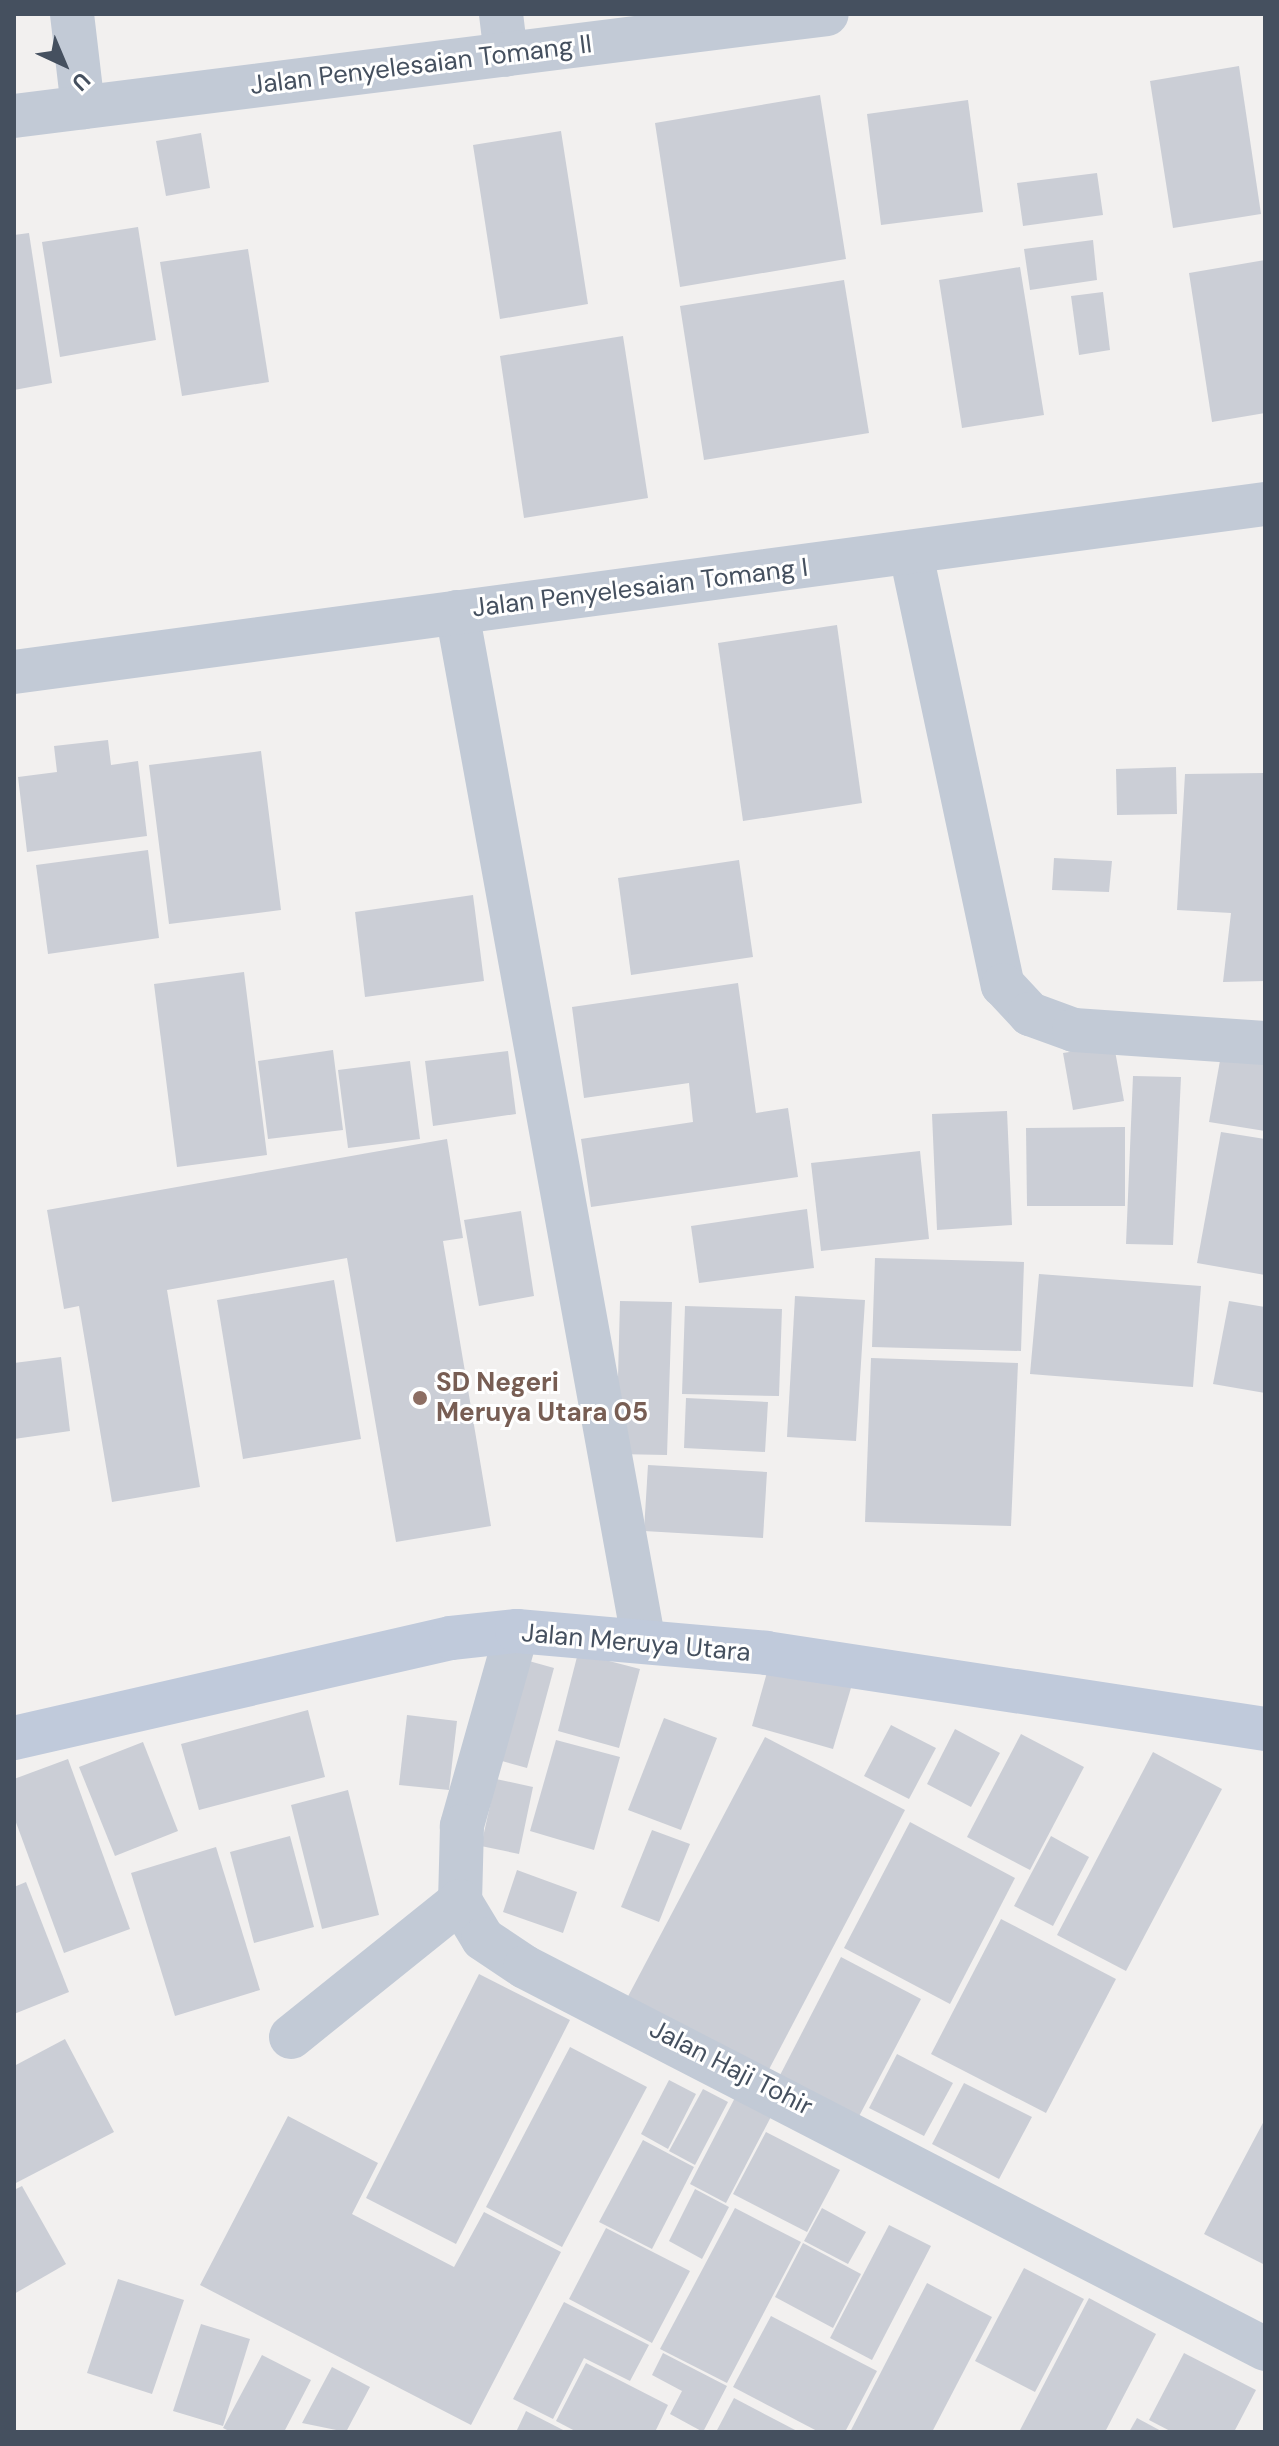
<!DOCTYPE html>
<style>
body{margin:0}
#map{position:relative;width:1279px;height:2446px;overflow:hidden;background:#f2f0ef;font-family:"DM Sans",sans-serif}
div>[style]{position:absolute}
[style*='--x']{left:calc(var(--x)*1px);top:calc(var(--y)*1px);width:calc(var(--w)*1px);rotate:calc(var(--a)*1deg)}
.building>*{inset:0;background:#cbced6}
.street>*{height:44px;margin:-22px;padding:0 22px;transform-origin:22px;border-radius:22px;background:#c2cad6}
.secondary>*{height:44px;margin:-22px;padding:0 22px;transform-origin:22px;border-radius:22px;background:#c0cadb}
.dots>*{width:22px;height:22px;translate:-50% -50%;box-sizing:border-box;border:4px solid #fff;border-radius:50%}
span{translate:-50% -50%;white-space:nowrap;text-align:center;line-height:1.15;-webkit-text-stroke:6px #fff;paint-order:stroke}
.street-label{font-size:26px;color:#45505f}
.education-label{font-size:26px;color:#785e54;font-weight:700}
.left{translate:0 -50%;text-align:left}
.frame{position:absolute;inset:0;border:16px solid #45505f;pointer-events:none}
.north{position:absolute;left:24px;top:24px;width:80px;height:80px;-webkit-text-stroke:6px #fff;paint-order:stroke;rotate:136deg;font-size:22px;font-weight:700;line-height:32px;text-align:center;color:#45505f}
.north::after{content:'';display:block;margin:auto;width:28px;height:36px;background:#45505f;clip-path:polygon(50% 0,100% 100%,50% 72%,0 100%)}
</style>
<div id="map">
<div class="building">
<div style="clip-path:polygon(1239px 66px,1261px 214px,1173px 228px,1150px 81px)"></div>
<div style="clip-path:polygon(820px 95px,846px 259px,680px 287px,655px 123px)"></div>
<div style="clip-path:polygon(968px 100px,983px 212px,881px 225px,867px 114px)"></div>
<div style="clip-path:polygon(561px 131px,588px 304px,500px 319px,473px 145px)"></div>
<div style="clip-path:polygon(201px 133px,210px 188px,166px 196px,156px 141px)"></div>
<div style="clip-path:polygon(1097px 173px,1103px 215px,1023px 226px,1017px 183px)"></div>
<div style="clip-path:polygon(138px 227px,156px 340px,60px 357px,42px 242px)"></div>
<div style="clip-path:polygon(29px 233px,52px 383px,14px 390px,14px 235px)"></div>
<div style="clip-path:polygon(1093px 240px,1097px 280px,1030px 290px,1024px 249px)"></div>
<div style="clip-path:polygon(248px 249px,269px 382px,182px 396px,160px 262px)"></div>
<div style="clip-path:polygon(1265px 260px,1265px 413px,1212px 422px,1189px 273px)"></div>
<div style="clip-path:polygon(1020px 267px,1044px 415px,962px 428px,939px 280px)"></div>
<div style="clip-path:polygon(844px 280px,869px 433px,704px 460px,680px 306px)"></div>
<div style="clip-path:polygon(1103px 292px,1110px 350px,1079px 355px,1071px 296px)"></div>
<div style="clip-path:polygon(623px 336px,648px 498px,524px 518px,500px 356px)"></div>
<div style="clip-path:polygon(837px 625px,862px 803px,743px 821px,718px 643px)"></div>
<div style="clip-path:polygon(108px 740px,111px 765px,138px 761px,147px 836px,27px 852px,18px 777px,57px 772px,54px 746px)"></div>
<div style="clip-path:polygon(261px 751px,281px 910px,169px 924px,149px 765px)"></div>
<div style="clip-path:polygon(1176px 767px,1177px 814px,1117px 815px,1116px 769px)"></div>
<div style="clip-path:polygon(1265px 773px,1265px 981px,1223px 982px,1231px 913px,1177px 910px,1185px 774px)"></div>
<div style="clip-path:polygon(148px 850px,159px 938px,48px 954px,36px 865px)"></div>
<div style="clip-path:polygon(1054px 858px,1112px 861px,1109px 892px,1052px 890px)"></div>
<div style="clip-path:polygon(739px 860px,753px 957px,631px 975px,618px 878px)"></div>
<div style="clip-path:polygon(473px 895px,484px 981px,365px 997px,355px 912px)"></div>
<div style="clip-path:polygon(244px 972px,267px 1155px,177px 1167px,154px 984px)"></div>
<div style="clip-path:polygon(738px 983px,756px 1113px,788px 1108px,798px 1177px,591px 1207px,581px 1139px,693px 1122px,689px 1083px,584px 1098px,572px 1007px)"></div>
<div style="clip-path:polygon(1114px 1045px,1124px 1101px,1073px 1110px,1063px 1053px)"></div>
<div style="clip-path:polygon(333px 1050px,343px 1130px,268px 1139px,258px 1061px)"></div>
<div style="clip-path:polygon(508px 1051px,516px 1114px,433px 1126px,425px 1061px)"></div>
<div style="clip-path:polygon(1221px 1055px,1265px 1063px,1265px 1131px,1209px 1122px)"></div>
<div style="clip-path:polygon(410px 1061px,420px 1139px,348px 1148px,338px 1070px)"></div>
<div style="clip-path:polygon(1133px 1076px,1181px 1077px,1173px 1245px,1126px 1244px)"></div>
<div style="clip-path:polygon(1007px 1111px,1012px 1225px,937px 1230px,932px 1114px)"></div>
<div style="clip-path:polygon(1125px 1127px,1125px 1206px,1027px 1206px,1026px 1128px)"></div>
<div style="clip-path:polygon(1221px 1132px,1265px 1139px,1265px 1275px,1197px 1263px)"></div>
<div style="clip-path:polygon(447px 1139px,463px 1238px,443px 1241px,491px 1526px,396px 1542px,347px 1258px,167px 1290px,200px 1487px,112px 1502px,79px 1306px,64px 1309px,47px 1210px)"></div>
<div style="clip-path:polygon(920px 1151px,929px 1239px,821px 1251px,811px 1163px)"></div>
<div style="clip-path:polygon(807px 1209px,814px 1268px,699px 1283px,691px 1226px)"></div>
<div style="clip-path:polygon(521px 1211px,534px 1296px,479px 1306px,464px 1220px)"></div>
<div style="clip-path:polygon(875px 1258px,1024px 1262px,1021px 1351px,872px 1347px)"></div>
<div style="clip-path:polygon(1039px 1274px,1201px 1286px,1193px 1387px,1030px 1374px)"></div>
<div style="clip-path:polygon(334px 1280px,361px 1439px,243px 1459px,217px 1300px)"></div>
<div style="clip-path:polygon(795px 1296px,865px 1300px,856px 1441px,787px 1437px)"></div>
<div style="clip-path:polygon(620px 1301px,672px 1302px,667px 1455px,616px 1454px)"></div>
<div style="clip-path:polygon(1229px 1301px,1265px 1307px,1265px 1393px,1213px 1384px)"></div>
<div style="clip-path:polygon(685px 1306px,782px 1309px,779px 1396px,682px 1394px)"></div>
<div style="clip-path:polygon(61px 1357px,70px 1431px,14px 1439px,14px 1363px)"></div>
<div style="clip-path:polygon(871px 1358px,1018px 1363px,1011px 1526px,865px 1522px)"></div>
<div style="clip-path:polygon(686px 1398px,768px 1402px,765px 1452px,684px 1448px)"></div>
<div style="clip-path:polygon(648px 1465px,767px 1472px,763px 1538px,644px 1531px)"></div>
<div style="clip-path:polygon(578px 1653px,640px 1669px,619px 1748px,558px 1731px)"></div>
<div style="clip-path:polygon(511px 1656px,554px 1668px,527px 1768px,484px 1756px)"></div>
<div style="clip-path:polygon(771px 1658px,853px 1681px,833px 1749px,752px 1726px)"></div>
<div style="clip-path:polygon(308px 1710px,325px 1777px,199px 1810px,181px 1744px)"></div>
<div style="clip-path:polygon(407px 1715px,457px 1721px,449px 1790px,399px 1785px)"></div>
<div style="clip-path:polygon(664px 1718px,717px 1738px,681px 1830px,628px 1810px)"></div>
<div style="clip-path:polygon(891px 1725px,936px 1748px,909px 1799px,864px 1776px)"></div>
<div style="clip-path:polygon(955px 1729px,1000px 1753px,971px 1807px,927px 1784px)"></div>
<div style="clip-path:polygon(1021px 1734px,1084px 1767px,1030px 1870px,967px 1837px)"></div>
<div style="clip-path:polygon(765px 1737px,905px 1810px,765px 2077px,624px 2004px)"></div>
<div style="clip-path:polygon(556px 1740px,620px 1757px,594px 1850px,530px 1831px)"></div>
<div style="clip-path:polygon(143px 1742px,178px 1831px,115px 1856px,79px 1767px)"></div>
<div style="clip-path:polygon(1153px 1752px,1222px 1789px,1126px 1971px,1057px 1935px)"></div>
<div style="clip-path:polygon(68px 1759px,130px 1929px,64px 1953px,14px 1817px,14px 1779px)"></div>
<div style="clip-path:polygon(496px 1779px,533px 1787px,519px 1854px,481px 1846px)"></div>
<div style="clip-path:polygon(348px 1790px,379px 1915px,322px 1929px,291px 1805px)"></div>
<div style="clip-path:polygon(910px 1822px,1015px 1878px,950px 2004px,844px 1948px)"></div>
<div style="clip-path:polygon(652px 1830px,690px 1844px,659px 1922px,621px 1907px)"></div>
<div style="clip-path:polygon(290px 1836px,314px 1927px,254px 1943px,230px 1852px)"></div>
<div style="clip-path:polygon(1051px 1836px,1089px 1857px,1053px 1926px,1014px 1906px)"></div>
<div style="clip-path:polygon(216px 1847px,260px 1990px,175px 2016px,131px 1873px)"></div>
<div style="clip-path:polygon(517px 1870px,577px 1892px,563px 1933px,503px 1912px)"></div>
<div style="clip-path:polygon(26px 1882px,69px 1992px,14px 2014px,14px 1887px)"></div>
<div style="clip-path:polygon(1001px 1919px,1116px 1979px,1046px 2113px,931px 2054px)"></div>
<div style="clip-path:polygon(841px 1957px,921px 1999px,856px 2122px,777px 2081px)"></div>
<div style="clip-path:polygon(479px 1974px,570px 2020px,456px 2244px,366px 2198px)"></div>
<div style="clip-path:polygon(65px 2039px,114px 2132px,14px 2184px,14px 2066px)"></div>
<div style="clip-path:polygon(570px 2047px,647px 2087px,562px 2247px,486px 2207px)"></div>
<div style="clip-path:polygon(897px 2054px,953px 2083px,924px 2136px,869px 2108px)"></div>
<div style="clip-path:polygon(669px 2080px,696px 2094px,668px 2149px,641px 2134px)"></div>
<div style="clip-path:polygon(964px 2083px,1032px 2117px,999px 2179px,932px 2144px)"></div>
<div style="clip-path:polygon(703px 2089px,728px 2102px,695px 2165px,669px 2151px)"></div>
<div style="clip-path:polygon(739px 2090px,775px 2109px,726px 2203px,690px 2184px)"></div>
<div style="clip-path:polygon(288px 2116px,378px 2163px,352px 2214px,454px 2267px,484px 2212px,561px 2252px,471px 2425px,200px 2285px)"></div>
<div style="clip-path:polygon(1265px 2119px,1265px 2265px,1204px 2234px)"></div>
<div style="clip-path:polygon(766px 2132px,840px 2170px,807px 2232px,733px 2194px)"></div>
<div style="clip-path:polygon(643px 2140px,694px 2167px,652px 2249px,599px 2222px)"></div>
<div style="clip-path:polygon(22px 2186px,66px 2264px,14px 2294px,14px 2190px)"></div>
<div style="clip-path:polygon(695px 2189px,729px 2207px,702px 2259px,669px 2241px)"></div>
<div style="clip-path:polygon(735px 2208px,801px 2242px,727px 2383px,660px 2349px)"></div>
<div style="clip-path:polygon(822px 2208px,866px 2232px,848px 2264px,804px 2241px)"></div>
<div style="clip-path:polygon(889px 2225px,931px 2246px,872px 2360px,830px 2338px)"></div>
<div style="clip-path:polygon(606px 2228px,690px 2271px,652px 2343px,569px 2299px)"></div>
<div style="clip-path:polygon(803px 2243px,861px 2274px,833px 2328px,775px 2297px)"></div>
<div style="clip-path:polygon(1024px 2268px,1084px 2299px,1035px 2392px,975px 2361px)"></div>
<div style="clip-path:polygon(118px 2279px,184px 2300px,152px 2394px,87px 2373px)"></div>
<div style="clip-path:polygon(927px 2283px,992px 2317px,932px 2432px,850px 2432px)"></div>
<div style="clip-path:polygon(1089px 2298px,1156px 2334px,1105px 2432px,1019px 2432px)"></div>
<div style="clip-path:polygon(564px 2302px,649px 2345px,630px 2381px,584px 2358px,553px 2419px,513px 2399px)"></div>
<div style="clip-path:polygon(771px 2316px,877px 2371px,845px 2432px,819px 2432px,733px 2387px)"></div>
<div style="clip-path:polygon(201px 2324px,250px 2339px,223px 2426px,173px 2411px)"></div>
<div style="clip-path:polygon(663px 2353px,727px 2386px,703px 2432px,670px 2414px,682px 2391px,652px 2375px)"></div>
<div style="clip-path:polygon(1184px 2353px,1256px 2390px,1234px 2432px,1172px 2432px,1149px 2420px)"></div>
<div style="clip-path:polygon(262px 2355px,311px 2380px,284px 2432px,231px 2432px,223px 2428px)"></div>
<div style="clip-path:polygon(586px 2363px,668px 2405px,655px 2432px,577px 2432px,556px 2421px)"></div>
<div style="clip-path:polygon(332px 2367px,370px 2387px,346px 2432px,302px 2423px)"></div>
<div style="clip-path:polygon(734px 2398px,799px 2432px,716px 2432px)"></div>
<div style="clip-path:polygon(526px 2411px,567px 2432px,516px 2432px)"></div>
<div style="clip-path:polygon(1137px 2418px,1163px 2432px,1129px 2432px)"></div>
</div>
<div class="street">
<div style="--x:72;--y:14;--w:94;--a:83.3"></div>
<div style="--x:501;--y:14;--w:41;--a:83"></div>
<div style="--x:14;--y:116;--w:819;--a:-7.15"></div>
<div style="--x:911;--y:554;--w:441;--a:78"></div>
<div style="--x:1003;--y:985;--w:40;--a:47"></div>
<div style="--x:1030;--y:1014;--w:47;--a:20"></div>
<div style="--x:1074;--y:1030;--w:191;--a:3.9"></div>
<div style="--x:457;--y:612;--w:1043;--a:79.72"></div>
<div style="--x:14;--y:672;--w:1262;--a:-7.65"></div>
<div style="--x:517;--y:1631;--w:203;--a:105.8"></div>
<div style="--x:462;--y:1826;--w:75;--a:91.5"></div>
<div style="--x:460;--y:1901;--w:44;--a:58.8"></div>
<div style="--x:483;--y:1939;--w:50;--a:33.7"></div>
<div style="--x:525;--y:1967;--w:833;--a:27.3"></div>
<div style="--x:291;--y:2037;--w:217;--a:-38.8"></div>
</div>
<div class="secondary">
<div style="--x:14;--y:1738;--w:448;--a:-12.9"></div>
<div style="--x:451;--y:1638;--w:66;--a:-6.1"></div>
<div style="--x:517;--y:1631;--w:250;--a:5"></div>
<div style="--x:766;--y:1653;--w:505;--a:8.66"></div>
</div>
<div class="dots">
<div style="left:420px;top:1398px;background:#8d6e63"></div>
</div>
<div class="street-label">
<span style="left:421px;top:65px;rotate:-7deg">Jalan Penyelesaian Tomang II</span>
<span style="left:640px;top:588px;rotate:-7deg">Jalan Penyelesaian Tomang I</span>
<span style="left:636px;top:1643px;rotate:5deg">Jalan Meruya Utara</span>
<span style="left:731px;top:2068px;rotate:27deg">Jalan Haji Tohir</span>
</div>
<div class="education-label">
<span class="left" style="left:436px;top:1398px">SD Negeri<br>Meruya Utara 05</span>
</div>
<div class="frame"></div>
<div class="north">U</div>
</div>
